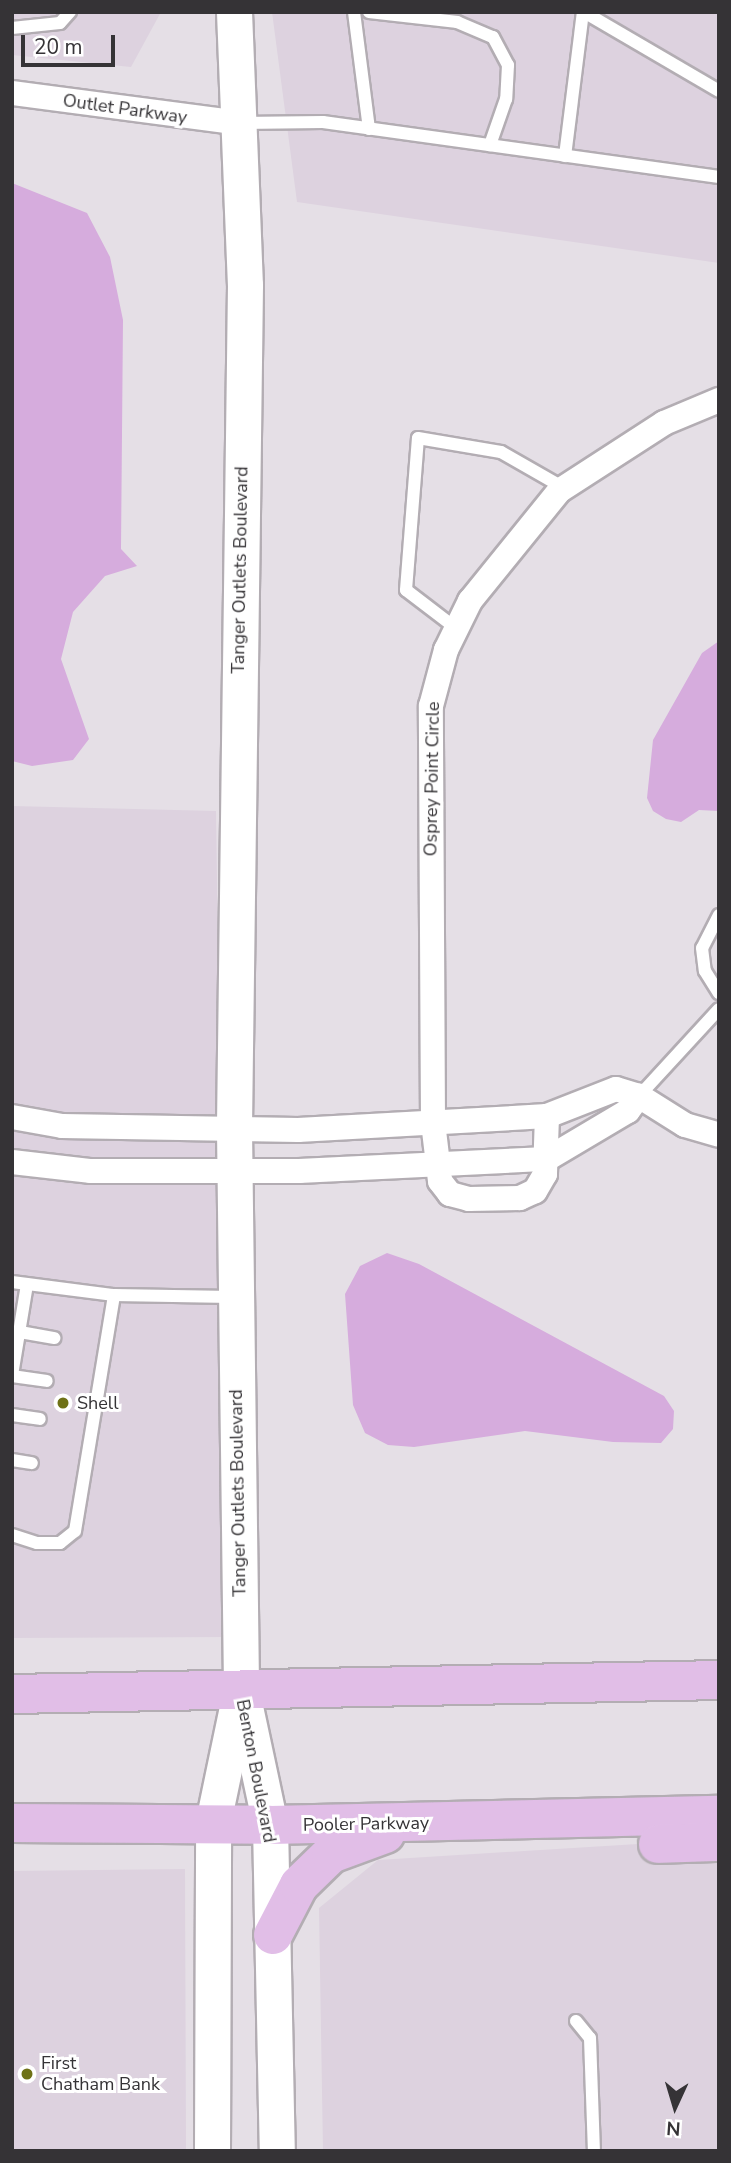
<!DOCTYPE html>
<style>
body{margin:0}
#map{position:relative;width:731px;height:2163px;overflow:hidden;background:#e5dfe6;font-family:"Nunito Sans",sans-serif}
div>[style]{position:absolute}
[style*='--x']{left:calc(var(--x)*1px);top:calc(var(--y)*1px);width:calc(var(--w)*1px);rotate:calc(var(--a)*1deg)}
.built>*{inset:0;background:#ddd2df}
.water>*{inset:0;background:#d6acdd}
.roads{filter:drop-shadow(2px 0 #b3adb3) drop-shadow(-2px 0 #b3adb3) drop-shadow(0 2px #b3adb3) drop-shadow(0 -2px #b3adb3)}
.lane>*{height:12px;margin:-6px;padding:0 6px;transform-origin:6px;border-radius:6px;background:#fff}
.street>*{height:24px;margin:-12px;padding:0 12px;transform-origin:12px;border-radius:12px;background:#fff}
.secondary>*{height:35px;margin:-17.5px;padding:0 17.5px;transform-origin:17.5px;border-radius:17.5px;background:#fff}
.primary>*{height:38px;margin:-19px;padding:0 19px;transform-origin:19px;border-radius:19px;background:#e1bee7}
.dots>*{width:19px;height:19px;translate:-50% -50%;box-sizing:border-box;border:4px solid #fff;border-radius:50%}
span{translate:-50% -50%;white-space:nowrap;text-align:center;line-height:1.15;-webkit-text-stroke:6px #fff;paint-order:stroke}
.street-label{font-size:18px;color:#353336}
.poi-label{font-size:18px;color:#353336}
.left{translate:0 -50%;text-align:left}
.frame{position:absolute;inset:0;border:14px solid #353336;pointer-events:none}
.north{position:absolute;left:640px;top:2072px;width:70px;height:70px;-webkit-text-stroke:5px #fff;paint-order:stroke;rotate:184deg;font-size:19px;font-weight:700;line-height:28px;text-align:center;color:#353336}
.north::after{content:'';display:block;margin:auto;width:24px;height:32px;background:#353336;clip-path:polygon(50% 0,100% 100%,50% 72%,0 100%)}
.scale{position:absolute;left:21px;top:35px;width:94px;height:32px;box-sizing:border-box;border:4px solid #353336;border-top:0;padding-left:9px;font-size:21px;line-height:24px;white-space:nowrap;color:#353336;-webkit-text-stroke:5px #fff;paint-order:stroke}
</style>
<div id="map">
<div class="built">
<div style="clip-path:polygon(12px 12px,161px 12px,131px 67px,12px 55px)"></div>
<div style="clip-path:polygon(272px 12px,719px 12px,719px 263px,297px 202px)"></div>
<div style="clip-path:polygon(12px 806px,216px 811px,228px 1637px,12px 1638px)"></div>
<div style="clip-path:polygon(719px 1839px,719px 2151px,323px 2151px,319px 1908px,378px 1860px)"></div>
<div style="clip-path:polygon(185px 1869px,186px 2151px,12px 2151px,12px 1871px)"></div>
</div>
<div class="water">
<div style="clip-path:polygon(12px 183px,87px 213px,110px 257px,123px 320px,121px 549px,137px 566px,105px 576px,73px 612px,61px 659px,89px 739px,73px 760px,32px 766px,12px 761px)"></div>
<div style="clip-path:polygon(719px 641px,719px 811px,699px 810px,681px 822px,666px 819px,653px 811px,647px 798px,653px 740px,702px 653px)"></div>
<div style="clip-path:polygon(387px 1253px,419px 1264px,664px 1396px,674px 1411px,673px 1429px,661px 1443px,613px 1442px,525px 1431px,414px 1447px,388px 1445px,365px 1433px,353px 1405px,345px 1294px,360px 1266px)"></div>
</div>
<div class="roads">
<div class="lane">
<div style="--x:354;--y:12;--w:118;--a:82.7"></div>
<div style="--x:369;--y:12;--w:89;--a:6.5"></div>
<div style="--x:457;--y:22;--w:39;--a:23"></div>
<div style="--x:493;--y:37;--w:32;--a:62"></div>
<div style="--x:508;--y:65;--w:34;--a:93"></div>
<div style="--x:506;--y:99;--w:49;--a:109.2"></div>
<div style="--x:584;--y:12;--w:156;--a:30.3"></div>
<div style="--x:12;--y:28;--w:48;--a:-5.9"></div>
<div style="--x:60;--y:23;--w:15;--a:-48"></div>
<div style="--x:240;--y:123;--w:83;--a:-0.7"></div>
<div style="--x:323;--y:122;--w:400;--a:7.9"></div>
<div style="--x:565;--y:156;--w:145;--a:-82.9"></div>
<div style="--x:457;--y:629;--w:64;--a:-142.6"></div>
<div style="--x:406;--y:590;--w:152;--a:-85.5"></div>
<div style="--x:418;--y:438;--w:84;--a:9.6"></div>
<div style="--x:501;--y:452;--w:73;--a:29.7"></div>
<div style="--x:719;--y:915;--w:37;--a:117"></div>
<div style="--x:702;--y:948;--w:23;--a:83"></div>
<div style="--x:705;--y:971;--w:26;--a:58"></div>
<div style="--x:639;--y:1096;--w:118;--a:-47.4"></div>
<div style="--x:12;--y:1282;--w:103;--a:7.3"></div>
<div style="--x:114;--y:1295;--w:118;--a:1"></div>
<div style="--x:20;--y:1332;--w:35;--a:10"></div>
<div style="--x:12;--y:1375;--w:92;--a:-80.6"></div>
<div style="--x:12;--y:1376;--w:35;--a:8"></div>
<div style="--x:12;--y:1415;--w:28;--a:8"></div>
<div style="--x:12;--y:1460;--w:20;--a:9"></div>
<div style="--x:12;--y:1535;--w:26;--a:18"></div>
<div style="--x:37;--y:1543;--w:23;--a:0"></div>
<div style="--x:60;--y:1543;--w:19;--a:-39"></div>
<div style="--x:75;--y:1531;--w:239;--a:-80.6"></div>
<div style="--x:576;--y:2021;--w:22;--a:51"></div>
<div style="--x:590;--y:2038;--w:113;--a:88"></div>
</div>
<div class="street">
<div style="--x:12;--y:93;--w:229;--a:7.5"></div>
<div style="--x:547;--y:1116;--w:58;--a:92"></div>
<div style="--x:545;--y:1174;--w:20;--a:120"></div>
<div style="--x:535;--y:1191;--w:17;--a:155"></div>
<div style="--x:520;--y:1198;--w:51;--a:178.9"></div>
<div style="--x:469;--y:1199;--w:20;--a:-165"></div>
<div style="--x:450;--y:1194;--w:16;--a:-128"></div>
<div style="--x:440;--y:1181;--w:59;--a:-96.8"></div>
<div style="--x:433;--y:1122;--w:416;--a:-90.3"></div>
<div style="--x:431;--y:706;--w:58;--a:-75"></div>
<div style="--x:446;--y:650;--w:55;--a:-63.9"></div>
<div style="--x:470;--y:601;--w:141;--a:-51"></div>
<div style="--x:559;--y:491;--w:125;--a:-32.9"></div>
<div style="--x:664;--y:423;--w:60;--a:-22.7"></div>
<div style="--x:12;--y:1117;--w:51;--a:10.2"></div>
<div style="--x:62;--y:1126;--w:236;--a:1"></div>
<div style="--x:298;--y:1130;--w:249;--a:-3.2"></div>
<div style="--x:547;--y:1116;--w:74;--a:-21.4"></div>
<div style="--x:616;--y:1089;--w:24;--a:17"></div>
<div style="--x:639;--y:1096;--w:54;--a:32.2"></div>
<div style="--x:685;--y:1125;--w:35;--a:16"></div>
<div style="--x:12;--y:1162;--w:80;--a:6.5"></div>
<div style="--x:91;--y:1171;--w:208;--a:0"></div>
<div style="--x:299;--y:1171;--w:248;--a:-2.8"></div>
<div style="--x:547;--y:1159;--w:94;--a:-30.7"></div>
<div style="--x:628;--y:1111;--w:19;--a:-54"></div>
</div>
<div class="secondary">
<div style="--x:234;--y:12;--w:273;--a:87.7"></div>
<div style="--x:245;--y:285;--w:844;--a:90.75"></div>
<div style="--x:234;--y:1129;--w:559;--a:89.28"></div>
<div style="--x:241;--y:1688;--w:140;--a:78"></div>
<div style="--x:270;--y:1825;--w:326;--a:88.8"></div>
<div style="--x:212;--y:2151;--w:329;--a:-89.8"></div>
<div style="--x:213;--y:1822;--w:123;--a:-78.2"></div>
</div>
<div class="primary">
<div style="--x:12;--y:1694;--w:707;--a:-1.13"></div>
<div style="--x:12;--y:1823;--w:258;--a:0.4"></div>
<div style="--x:270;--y:1825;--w:449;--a:-1.3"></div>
<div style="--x:658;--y:1844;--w:61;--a:-1.9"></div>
<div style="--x:273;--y:1935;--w:56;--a:-62.5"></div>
<div style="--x:299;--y:1885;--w:45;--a:-44.1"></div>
<div style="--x:331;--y:1854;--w:58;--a:-20.3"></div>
</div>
</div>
<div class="dots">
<div style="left:63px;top:1403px;background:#6e7116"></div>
<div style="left:27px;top:2074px;background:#6e7116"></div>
</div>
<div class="street-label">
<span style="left:125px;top:109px;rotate:8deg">Outlet Parkway</span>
<span style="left:240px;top:570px;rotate:-89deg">Tanger Outlets Boulevard</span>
<span style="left:432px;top:779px;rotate:-89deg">Osprey Point Circle</span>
<span style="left:238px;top:1493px;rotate:-91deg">Tanger Outlets Boulevard</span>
<span style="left:256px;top:1771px;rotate:79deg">Benton Boulevard</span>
<span style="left:366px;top:1824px;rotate:-1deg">Pooler Parkway</span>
</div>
<div class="poi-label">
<span class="left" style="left:77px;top:1403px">Shell</span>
<span class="left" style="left:41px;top:2074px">First<br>Chatham Bank</span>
</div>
<div class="frame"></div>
<div class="north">N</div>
<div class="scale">20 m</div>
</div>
